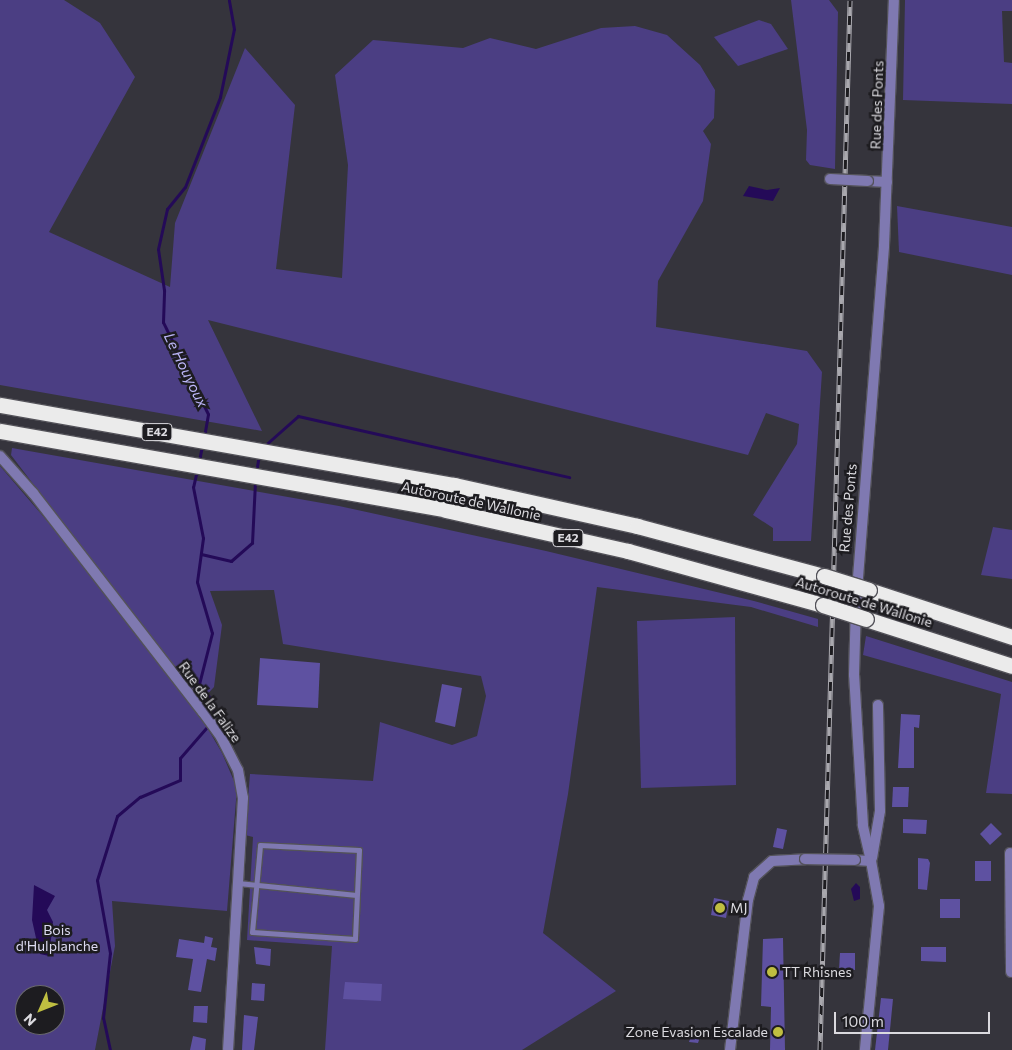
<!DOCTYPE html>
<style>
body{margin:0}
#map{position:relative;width:1012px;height:1050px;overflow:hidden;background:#35343c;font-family:Commissioner,sans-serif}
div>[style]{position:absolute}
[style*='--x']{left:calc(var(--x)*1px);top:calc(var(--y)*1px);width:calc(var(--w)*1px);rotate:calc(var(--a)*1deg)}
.green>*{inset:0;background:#4b3e83}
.water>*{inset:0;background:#240a58}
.stream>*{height:3px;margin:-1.5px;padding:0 1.5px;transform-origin:1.5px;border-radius:1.5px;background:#240a58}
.building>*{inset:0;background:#5e51a1}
.roads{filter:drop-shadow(1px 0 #535259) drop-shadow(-1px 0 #535259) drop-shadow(0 1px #535259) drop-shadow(0 -1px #535259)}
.service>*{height:5px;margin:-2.5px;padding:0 2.5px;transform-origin:2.5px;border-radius:2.5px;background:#7f79b1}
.minor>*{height:10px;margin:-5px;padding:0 5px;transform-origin:5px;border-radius:5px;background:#7f79b1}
.tertiary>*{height:10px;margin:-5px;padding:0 5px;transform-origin:5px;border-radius:5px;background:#7f79b1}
.motorway>*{height:15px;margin:-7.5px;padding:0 7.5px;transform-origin:7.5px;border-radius:7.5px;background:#ebebeb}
.rail>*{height:5px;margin-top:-2.5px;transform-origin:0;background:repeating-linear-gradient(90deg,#1d1c20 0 9px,#a9a8ae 0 18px);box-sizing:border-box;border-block:1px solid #a9a8ae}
.bridges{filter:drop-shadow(1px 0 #535259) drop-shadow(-1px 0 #535259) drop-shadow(0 1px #535259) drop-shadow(0 -1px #535259)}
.minor-bridge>*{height:10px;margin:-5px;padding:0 5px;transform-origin:5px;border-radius:5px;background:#7f79b1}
.tertiary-bridge>*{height:10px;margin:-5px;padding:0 5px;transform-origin:5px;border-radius:5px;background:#7f79b1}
.motorway-bridge>*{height:15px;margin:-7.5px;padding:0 7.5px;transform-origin:7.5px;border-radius:7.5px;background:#ebebeb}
.dots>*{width:14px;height:14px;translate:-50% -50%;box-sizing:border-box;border:2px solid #1d1c20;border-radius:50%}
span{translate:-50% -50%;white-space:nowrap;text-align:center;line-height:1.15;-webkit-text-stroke:5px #1d1c20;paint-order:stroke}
.shield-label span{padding:1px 4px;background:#1d1c20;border:1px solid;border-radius:4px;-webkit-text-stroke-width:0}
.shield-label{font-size:12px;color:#dbdadf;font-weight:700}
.street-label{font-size:14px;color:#dbdadf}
.poi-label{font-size:14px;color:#dbdadf}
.left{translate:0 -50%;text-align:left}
.right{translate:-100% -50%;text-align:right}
.park-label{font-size:14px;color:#dcdaf1}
.water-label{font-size:15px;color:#bbb5f7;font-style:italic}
.north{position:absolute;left:15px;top:985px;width:50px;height:50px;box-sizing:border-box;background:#1d1c20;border:1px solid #69686c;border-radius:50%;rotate:226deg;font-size:14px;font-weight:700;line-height:20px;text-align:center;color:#dbdadf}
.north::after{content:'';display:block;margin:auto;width:18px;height:22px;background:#bfbe41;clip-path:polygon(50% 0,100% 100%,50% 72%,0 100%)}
.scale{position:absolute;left:834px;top:1012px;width:156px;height:22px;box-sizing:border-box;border:2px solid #dbdadf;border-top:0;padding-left:6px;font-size:15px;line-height:18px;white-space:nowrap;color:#dbdadf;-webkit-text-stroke:4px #1d1c20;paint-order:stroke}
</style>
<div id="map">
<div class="green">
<div style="clip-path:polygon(0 0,64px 0,100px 23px,135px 77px,49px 232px,170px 287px,175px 223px,245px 48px,295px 105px,276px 269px,342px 278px,348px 165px,335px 75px,373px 40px,463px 48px,490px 38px,536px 49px,601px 28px,635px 26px,667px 35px,700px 65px,715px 90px,714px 118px,703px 131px,711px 144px,703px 201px,658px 281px,656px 327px,807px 351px,822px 372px,811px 541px,773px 541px,773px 528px,753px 515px,797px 444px,799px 424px,766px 413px,748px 455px,208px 320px,262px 431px,0 385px)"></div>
<div style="clip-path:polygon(791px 0,829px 0,838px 12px,835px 169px,810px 165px,806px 160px,807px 130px)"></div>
<div style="clip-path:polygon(905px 0,1012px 0,1012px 11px,1002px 11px,1004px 62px,1012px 63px,1012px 104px,903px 100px)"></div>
<div style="clip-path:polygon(759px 20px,771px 24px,788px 49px,738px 66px,714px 37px)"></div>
<div style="clip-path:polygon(897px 206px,1012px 227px,1012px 275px,899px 252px)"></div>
<div style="clip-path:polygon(12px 448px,339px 506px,546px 551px,754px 601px,818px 619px,818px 627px,751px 607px,597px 587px,568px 794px,543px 933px,616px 991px,522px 1050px,325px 1050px,332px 946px,247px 940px,253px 837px,245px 835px,250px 774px,373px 781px,380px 722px,452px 745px,477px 736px,486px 696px,481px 676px,283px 644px,274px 590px,210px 591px,222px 625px,214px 687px,200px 702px,11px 455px)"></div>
<div style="clip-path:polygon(evenodd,0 466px,66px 543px,198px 712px,222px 753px,237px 788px,227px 911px,112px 901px,115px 946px,95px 1050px,0 1050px,0 466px,25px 995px,55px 995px,55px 1025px,25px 1025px,25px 995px)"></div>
<div style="clip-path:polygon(993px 527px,1012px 530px,1012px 579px,981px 575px)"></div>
<div style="clip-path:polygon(735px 617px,736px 785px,641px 788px,637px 621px)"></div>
<div style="clip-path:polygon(866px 636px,1012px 682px,1012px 794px,986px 793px,1001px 694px,863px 655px)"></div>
</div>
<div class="water">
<div style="clip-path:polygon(749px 186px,767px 190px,780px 188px,773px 201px,743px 196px)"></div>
<div style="clip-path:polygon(856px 883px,860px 887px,860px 899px,854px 901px,851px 889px)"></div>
<div style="clip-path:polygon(34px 885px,55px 896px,47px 910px,53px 922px,49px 956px,40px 954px,38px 947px,32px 920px)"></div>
</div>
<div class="stream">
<div style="--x:204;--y:437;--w:23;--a:-80"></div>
<div style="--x:208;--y:414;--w:102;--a:-116.1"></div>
<div style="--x:163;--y:322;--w:32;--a:-88"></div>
<div style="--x:164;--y:290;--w:41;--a:-98.3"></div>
<div style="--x:158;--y:249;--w:41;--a:-77.3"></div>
<div style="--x:167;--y:209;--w:28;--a:-51"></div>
<div style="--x:185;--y:187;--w:97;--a:-68.7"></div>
<div style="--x:220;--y:97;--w:69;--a:-78.4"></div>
<div style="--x:234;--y:29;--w:29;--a:-100"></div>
<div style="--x:263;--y:447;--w:47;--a:-41.5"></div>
<div style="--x:298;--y:416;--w:278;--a:12.7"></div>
<div style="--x:199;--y:461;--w:16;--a:-79"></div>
<div style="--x:197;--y:470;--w:17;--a:103"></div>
<div style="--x:193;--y:487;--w:52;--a:78.9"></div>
<div style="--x:203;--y:538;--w:44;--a:97.8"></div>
<div style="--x:197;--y:582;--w:53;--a:73.6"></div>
<div style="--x:212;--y:633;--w:53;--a:104.3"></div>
<div style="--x:199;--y:684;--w:23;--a:52"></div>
<div style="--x:213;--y:702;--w:13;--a:86"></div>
<div style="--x:256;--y:473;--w:18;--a:-81"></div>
<div style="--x:201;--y:554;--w:31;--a:13"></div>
<div style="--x:231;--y:561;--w:28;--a:-41"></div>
<div style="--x:252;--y:543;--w:61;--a:-87.2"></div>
<div style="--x:110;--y:1050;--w:33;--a:-102"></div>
<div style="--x:103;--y:1018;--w:65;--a:-83.9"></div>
<div style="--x:110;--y:953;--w:74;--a:-100.1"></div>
<div style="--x:97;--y:880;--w:67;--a:-72.6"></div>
<div style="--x:117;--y:816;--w:30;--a:-40"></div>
<div style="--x:140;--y:797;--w:43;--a:-23"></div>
<div style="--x:180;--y:780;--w:22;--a:-90"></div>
<div style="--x:180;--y:758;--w:40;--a:-49"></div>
</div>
<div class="building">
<div style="clip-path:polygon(260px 658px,320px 663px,318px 708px,257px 705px)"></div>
<div style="clip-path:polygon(442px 684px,462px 688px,455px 727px,435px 722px)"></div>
<div style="clip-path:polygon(901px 714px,920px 715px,919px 728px,914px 727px,914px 768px,898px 768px)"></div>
<div style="clip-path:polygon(893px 787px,909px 787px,908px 807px,892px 807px)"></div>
<div style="clip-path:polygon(903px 819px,927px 820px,926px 834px,903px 833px)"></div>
<div style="clip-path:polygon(991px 823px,1002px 834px,990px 845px,980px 834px)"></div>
<div style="clip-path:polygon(777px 828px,787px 830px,783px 849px,773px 847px)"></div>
<div style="clip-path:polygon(918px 858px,928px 859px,930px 863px,927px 890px,918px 889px)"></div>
<div style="clip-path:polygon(975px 861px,991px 861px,991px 881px,975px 881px)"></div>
<div style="clip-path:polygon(714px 898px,729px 901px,726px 918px,711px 915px)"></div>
<div style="clip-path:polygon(940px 899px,960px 899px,960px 918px,940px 918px)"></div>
<div style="clip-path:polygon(205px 936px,213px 938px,211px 947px,217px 948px,215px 961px,207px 959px,201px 992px,188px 990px,193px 959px,176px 957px,179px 939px,204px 943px)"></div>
<div style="clip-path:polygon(783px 938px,785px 1050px,770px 1050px,771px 1007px,761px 1006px,763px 939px)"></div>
<div style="clip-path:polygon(254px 947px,271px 949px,270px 966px,256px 964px)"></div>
<div style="clip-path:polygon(921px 947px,946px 947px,946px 962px,921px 961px)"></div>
<div style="clip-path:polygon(840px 953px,855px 953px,855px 970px,839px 970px)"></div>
<div style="clip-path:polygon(345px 982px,382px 984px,381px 1001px,343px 999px)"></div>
<div style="clip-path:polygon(252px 983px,265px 984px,264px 1001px,251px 1000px)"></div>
<div style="clip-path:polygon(881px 998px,893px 999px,888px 1050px,875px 1050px)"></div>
<div style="clip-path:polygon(194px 1006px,208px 1006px,207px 1023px,193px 1022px)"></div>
<div style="clip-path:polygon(244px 1015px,258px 1017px,254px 1050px,242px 1050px)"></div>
<div style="clip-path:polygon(692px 1033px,701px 1034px,698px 1043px,689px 1042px)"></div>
<div style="clip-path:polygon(193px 1036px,206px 1039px,205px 1050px,190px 1050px)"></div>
</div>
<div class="roads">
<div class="service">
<div style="--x:260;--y:845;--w:99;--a:2.9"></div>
<div style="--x:359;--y:850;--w:89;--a:92.6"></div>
<div style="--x:355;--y:939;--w:103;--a:-176.1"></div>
<div style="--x:252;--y:932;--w:87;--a:-84.7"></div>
<div style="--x:238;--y:883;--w:119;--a:5.8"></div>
</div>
<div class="minor">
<div style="--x:868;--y:181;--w:19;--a:3"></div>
<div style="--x:0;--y:456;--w:50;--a:48.3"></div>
<div style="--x:33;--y:493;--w:277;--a:52.2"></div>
<div style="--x:203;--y:712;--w:31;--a:54"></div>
<div style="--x:221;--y:737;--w:37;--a:63"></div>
<div style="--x:238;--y:770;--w:28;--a:80"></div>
<div style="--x:243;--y:798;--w:252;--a:93.4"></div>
<div style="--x:1010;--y:853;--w:119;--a:89.5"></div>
<div style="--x:872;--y:858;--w:48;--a:-80.3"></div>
<div style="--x:880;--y:811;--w:106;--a:-91.1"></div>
<div style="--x:871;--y:861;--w:37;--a:-103"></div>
<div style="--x:863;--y:825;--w:150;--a:-93.4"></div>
<div style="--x:854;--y:675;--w:72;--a:-88.4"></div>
<div style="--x:856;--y:603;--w:358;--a:-85.5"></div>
<div style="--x:884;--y:246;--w:246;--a:-87.7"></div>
</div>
<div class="tertiary">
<div style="--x:855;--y:860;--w:16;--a:4"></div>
<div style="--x:871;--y:861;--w:46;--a:79.9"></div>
<div style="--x:879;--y:906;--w:145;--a:95.6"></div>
<div style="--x:730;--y:1050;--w:151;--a:-83.2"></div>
<div style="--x:748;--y:900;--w:24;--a:-75"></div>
<div style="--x:754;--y:877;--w:24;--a:-42"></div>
<div style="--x:772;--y:861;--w:33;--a:-3"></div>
</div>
<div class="motorway">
<div style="--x:0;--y:405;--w:461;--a:10"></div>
<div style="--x:454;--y:485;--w:188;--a:12.6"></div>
<div style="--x:637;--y:526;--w:194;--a:15"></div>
<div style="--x:0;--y:431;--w:453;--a:10"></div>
<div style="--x:446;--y:510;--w:187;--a:12.7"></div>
<div style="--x:628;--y:551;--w:202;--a:15.5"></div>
<div style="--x:869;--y:590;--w:151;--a:18.2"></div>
<div style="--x:866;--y:619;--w:153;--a:17.8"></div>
</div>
</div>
<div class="rail">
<div style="--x:820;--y:1050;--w:1050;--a:-88.36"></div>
</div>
<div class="bridges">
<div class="minor-bridge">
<div style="--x:830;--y:179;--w:38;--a:3"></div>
</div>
<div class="tertiary-bridge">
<div style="--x:805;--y:859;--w:50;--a:1.1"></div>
</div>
<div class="motorway-bridge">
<div style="--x:824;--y:576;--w:47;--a:17.3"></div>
<div style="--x:823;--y:605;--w:45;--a:18"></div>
</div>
</div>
<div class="dots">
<div style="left:720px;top:908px;background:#bfbe41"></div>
<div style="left:772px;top:972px;background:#bfbe41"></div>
<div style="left:778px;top:1032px;background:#bfbe41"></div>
</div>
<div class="shield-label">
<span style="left:157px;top:432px">E42</span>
<span style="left:568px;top:538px">E42</span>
</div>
<div class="street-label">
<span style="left:877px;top:105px;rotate:-88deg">Rue des Ponts</span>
<span style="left:471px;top:501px;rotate:12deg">Autoroute de Wallonie</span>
<span style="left:848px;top:508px;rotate:-85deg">Rue des Ponts</span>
<span style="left:864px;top:602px;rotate:17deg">Autoroute de Wallonie</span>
<span style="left:210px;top:702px;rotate:54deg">Rue de la Falize</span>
</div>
<div class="poi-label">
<span class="left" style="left:730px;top:908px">MJ</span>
<span class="left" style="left:782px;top:972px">TT Rhisnes</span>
<span class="right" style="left:768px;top:1032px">Zone Evasion Escalade</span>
</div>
<div class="park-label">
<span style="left:57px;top:938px">Bois<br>d'Hulplanche</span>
</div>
<div class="water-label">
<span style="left:186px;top:370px;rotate:64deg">Le Houyoux</span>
</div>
<div class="north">N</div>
<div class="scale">100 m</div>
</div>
